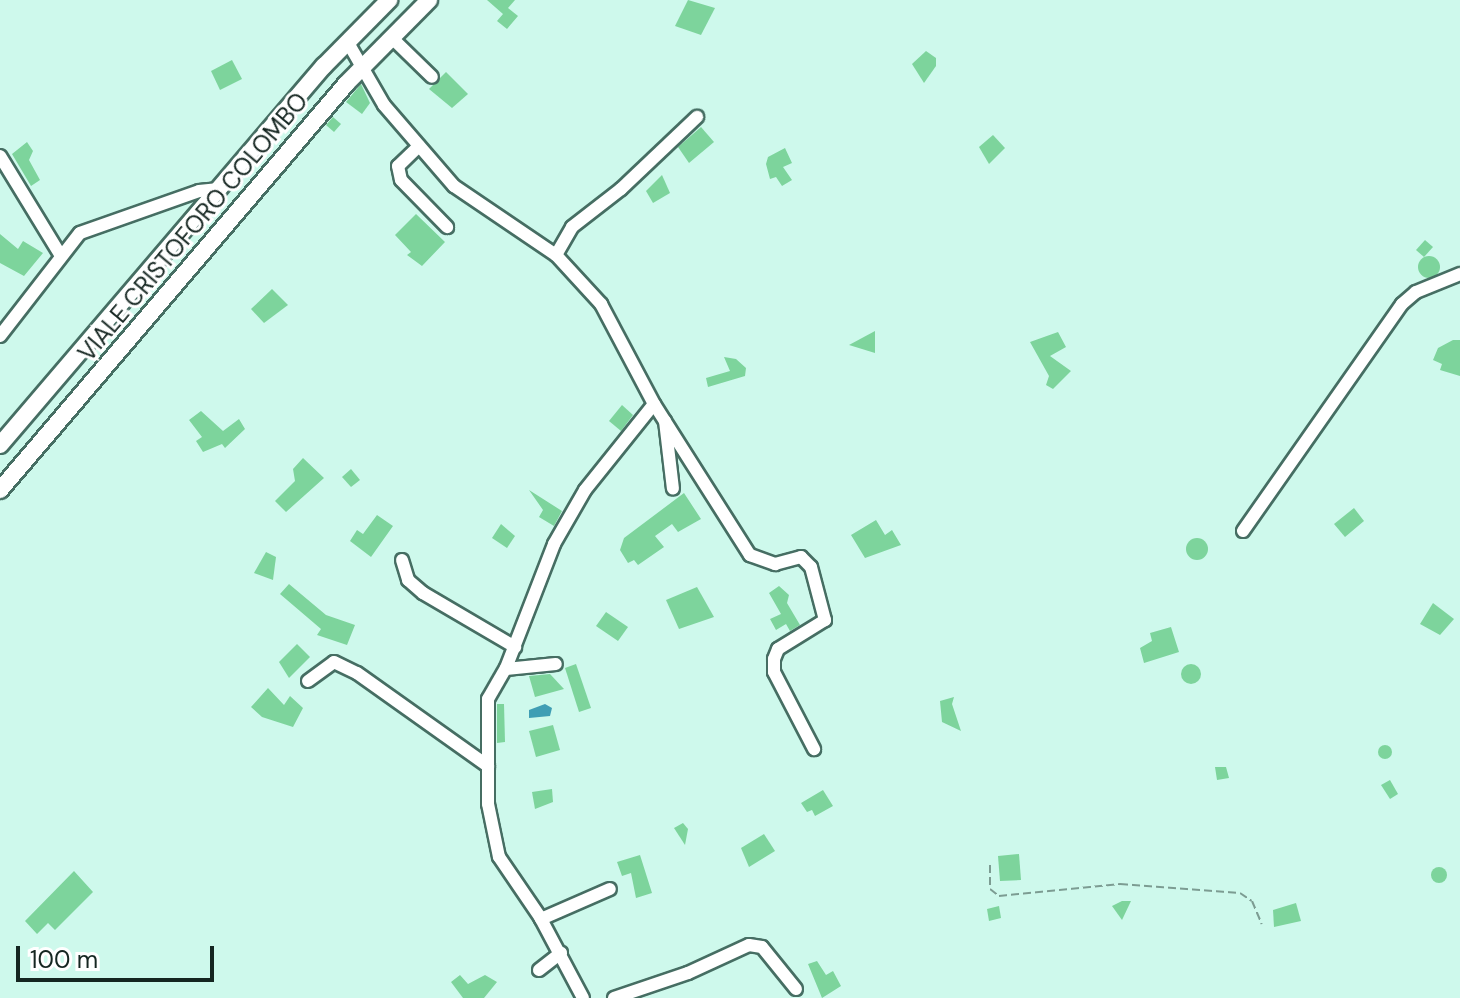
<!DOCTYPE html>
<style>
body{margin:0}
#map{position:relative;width:1460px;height:998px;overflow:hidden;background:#cef9ec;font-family:"DM Sans",sans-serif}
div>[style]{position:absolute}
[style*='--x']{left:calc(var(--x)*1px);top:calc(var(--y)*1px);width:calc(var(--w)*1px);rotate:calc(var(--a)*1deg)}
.water>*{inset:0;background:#3f9eb4}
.building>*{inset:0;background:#7dd49c}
.round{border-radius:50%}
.path>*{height:2px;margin-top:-1px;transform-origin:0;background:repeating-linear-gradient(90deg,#7c9c92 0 8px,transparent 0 12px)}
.roads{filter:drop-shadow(2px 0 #466e63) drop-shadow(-2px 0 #466e63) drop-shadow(0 2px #466e63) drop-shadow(0 -2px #466e63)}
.minor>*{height:12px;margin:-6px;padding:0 6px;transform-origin:6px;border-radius:6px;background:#fff}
.major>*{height:16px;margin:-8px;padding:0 8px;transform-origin:8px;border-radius:8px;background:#fff}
span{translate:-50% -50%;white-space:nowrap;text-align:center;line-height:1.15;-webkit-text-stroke:6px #fff;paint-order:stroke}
.street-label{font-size:24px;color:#152621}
.scale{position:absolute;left:16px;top:946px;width:198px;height:36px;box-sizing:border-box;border:4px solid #152621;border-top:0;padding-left:10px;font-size:24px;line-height:28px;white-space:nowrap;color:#152621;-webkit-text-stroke:6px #fff;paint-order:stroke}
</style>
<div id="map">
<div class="water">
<div style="clip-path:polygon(545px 704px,552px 708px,550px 716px,529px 718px,529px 710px)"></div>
</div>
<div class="building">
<div style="clip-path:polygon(487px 0,515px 0,508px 8px,518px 16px,507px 29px,497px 21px,503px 14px)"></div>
<div style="clip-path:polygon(688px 0,715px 8px,701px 35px,675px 26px)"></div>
<div style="clip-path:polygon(926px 51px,936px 58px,936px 66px,924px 83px,912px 64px)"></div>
<div style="clip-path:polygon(232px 60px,242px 79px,220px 90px,211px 71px)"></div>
<div style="clip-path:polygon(446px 72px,468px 94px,452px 108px,429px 89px)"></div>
<div style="clip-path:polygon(361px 84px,370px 103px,362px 114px,346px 102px)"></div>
<div style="clip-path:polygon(333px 117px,341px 124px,334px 132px,326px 125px)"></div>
<div style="clip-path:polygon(701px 127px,714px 142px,689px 163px,678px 147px)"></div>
<div style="clip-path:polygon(993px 135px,1005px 148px,989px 164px,979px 147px)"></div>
<div style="clip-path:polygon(27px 142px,33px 151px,29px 160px,40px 180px,31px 186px,12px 154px)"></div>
<div style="clip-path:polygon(785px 148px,792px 163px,783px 167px,792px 180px,782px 186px,776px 177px,770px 179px,766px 164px,768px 157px)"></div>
<div style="clip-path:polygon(662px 175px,670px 193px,653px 203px,646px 191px)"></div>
<div style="clip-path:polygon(416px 214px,445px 242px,422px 266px,407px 255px,411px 252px,395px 235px)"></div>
<div style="clip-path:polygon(0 234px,18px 249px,23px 241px,43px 253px,24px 276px,0 263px)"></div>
<div style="clip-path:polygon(1425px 240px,1433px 247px,1424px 257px,1416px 250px)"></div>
<div class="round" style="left:1418px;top:256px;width:22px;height:22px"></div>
<div style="clip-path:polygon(272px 289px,288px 305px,264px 323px,251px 309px)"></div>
<div style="clip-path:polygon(875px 331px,875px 353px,849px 345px)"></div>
<div style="clip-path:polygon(1058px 332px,1066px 347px,1050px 356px,1071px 371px,1053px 389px,1046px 385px,1049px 376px,1030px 342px)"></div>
<div style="clip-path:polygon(1453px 340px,1460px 340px,1460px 376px,1440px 370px,1442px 364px,1433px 360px,1438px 348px)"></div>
<div style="clip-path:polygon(724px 357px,736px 359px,746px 368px,745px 376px,708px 387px,706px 378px,730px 371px)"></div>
<div style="clip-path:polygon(622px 405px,633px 415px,621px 431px,609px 421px)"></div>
<div style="clip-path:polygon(201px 411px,223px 431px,239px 419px,245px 429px,225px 448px,222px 444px,203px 452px,196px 441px,202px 437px,189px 420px)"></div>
<div style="clip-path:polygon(303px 458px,324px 478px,286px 512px,275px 501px,295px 481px,293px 469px)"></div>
<div style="clip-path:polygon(351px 469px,360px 480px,351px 487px,342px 477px)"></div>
<div style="clip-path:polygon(529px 490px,562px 511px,554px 526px,539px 517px,543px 510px)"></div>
<div style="clip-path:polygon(684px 493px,701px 519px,678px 532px,672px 524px,655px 536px,664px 547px,638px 565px,634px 560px,628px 563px,620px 550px,624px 538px)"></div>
<div style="clip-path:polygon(1354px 508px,1364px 521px,1345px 537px,1334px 524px)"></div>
<div style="clip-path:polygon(377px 515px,393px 526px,371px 557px,350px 541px,357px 530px,363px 534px)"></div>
<div style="clip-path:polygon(876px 520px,885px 535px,892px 530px,901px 545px,865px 558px,851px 535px)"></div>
<div style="clip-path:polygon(501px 524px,515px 536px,507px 548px,492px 538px)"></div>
<div class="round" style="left:1186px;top:538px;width:22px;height:22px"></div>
<div style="clip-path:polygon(266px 552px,276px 557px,273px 580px,254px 573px)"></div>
<div style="clip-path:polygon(289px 584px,326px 615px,355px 625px,347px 645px,317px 635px,321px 629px,280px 594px)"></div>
<div style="clip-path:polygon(779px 586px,789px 595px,787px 603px,800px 625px,790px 631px,786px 624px,776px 630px,770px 619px,781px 614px,769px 593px)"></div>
<div style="clip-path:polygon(697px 587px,714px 617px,679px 629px,666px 600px)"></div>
<div style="clip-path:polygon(1433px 603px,1454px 619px,1440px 635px,1420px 624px)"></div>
<div style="clip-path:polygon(606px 612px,628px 627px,618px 641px,596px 626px)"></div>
<div style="clip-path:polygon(1171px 627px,1179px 652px,1144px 663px,1140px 648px,1152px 641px,1150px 633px)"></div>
<div style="clip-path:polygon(297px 644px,310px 657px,289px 678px,279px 662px)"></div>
<div class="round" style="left:1181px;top:664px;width:20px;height:20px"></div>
<div style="clip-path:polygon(576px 664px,591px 708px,579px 712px,565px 668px)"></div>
<div style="clip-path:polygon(550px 674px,564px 689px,535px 697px,529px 676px)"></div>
<div style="clip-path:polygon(268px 688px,284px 705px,290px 696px,303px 708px,293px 727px,262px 717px,251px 707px)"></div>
<div style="clip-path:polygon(954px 697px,952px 704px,961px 731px,942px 722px,940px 701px)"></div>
<div style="clip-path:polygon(497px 704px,504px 704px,505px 742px,497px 743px)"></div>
<div style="clip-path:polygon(553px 725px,560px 750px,536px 757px,529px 731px)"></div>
<div class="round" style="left:1378px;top:745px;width:14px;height:14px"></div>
<div style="clip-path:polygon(1215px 767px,1226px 767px,1229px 778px,1217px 780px)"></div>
<div style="clip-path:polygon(1390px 780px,1398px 794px,1390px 799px,1381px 785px)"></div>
<div style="clip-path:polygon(552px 789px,553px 802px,535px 809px,532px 792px)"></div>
<div style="clip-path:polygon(823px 790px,833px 806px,815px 816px,812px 810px,807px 812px,801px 803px)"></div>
<div style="clip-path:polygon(683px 823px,688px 829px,685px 845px,674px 828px)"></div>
<div style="clip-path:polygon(764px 834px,775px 851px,749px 867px,741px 848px)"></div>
<div style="clip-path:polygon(1019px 854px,1021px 880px,1000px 881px,998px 856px)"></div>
<div style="clip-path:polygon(640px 855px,652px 893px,636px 898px,631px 873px,622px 876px,617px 862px)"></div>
<div class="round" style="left:1431px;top:867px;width:16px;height:16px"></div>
<div style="clip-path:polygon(74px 871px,93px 892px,55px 930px,48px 923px,37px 934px,25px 921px)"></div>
<div style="clip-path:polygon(1122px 901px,1131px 901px,1122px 920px,1112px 906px)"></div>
<div style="clip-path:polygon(1296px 903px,1301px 921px,1274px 927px,1273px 910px)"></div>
<div style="clip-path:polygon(999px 906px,1001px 918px,989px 921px,987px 909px)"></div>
<div style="clip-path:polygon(817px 961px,826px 975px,833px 971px,841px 986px,822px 998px,808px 964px)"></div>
<div style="clip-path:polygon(460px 975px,468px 984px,485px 975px,497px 982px,484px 998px,463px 998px,451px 982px)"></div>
</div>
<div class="path">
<div style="--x:990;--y:865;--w:24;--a:90"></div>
<div style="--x:990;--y:889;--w:11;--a:38"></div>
<div style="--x:999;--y:896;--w:122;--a:-5.7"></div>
<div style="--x:1120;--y:884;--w:120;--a:4.3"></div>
<div style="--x:1240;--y:893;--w:14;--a:34"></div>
<div style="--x:1252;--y:901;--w:25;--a:67"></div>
</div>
<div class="roads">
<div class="minor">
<div style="--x:391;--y:37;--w:57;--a:44.3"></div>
<div style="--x:347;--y:41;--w:74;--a:60"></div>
<div style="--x:384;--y:105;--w:107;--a:49.2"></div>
<div style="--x:454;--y:186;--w:123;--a:34.1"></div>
<div style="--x:556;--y:255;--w:67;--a:47.4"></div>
<div style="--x:601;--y:304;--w:113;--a:62.1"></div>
<div style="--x:654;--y:404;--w:179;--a:57.6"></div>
<div style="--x:750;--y:555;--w:27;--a:20"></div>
<div style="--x:775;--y:564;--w:27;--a:-15"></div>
<div style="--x:801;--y:557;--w:14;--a:45"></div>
<div style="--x:811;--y:567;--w:55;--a:75.2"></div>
<div style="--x:825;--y:620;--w:55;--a:148.3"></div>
<div style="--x:778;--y:649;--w:11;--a:112"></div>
<div style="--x:774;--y:659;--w:13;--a:90"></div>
<div style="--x:774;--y:672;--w:87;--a:62.5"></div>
<div style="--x:419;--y:146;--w:29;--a:136"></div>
<div style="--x:398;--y:166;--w:14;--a:78"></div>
<div style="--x:401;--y:180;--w:66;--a:45.6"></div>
<div style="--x:0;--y:156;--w:117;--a:58.6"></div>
<div style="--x:556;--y:255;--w:32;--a:-60"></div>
<div style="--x:572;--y:227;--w:62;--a:-37.8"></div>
<div style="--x:621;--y:189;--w:105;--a:-43.5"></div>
<div style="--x:0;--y:336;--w:130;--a:-52.2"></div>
<div style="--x:80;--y:233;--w:126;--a:-19.4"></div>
<div style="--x:199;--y:191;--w:20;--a:-6"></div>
<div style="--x:665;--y:421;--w:68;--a:83.3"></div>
<div style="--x:1243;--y:531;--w:277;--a:-55"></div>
<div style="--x:1402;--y:304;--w:18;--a:-41"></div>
<div style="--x:1416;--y:292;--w:48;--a:-22.2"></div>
<div style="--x:402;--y:560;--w:21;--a:73"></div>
<div style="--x:408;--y:580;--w:20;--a:41"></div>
<div style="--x:423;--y:593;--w:107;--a:30.4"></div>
<div style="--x:506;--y:669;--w:50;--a:-5.7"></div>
<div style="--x:308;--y:681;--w:32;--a:-36"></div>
<div style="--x:334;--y:662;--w:25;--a:26"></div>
<div style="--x:357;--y:673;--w:161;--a:35.4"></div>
<div style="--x:541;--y:919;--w:75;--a:-23.5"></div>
<div style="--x:539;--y:970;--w:28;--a:-38"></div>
<div style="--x:583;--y:998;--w:92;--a:-118"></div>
<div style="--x:540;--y:917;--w:73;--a:-124.3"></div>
<div style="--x:499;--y:857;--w:54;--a:-101.7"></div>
<div style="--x:488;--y:804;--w:105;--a:-90"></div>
<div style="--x:488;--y:699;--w:36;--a:-60"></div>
<div style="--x:506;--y:668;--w:133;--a:-68.8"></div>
<div style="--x:554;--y:544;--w:62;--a:-60.1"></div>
<div style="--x:585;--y:490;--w:110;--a:-51.3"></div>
<div style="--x:614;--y:998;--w:78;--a:-18.7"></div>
<div style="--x:688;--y:973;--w:67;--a:-24.7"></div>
<div style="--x:749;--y:945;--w:13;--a:9"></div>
<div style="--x:762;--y:947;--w:54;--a:51"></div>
</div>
<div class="major">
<div style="--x:0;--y:445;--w:499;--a:-49.5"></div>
<div style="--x:324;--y:66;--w:93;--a:-45.4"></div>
<div style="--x:0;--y:490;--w:533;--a:-49.56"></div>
<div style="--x:346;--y:84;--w:118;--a:-45.3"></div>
</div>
</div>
<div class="street-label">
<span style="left:193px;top:227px;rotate:-50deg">VIALE CRISTOFORO COLOMBO</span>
</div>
<div class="scale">100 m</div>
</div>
